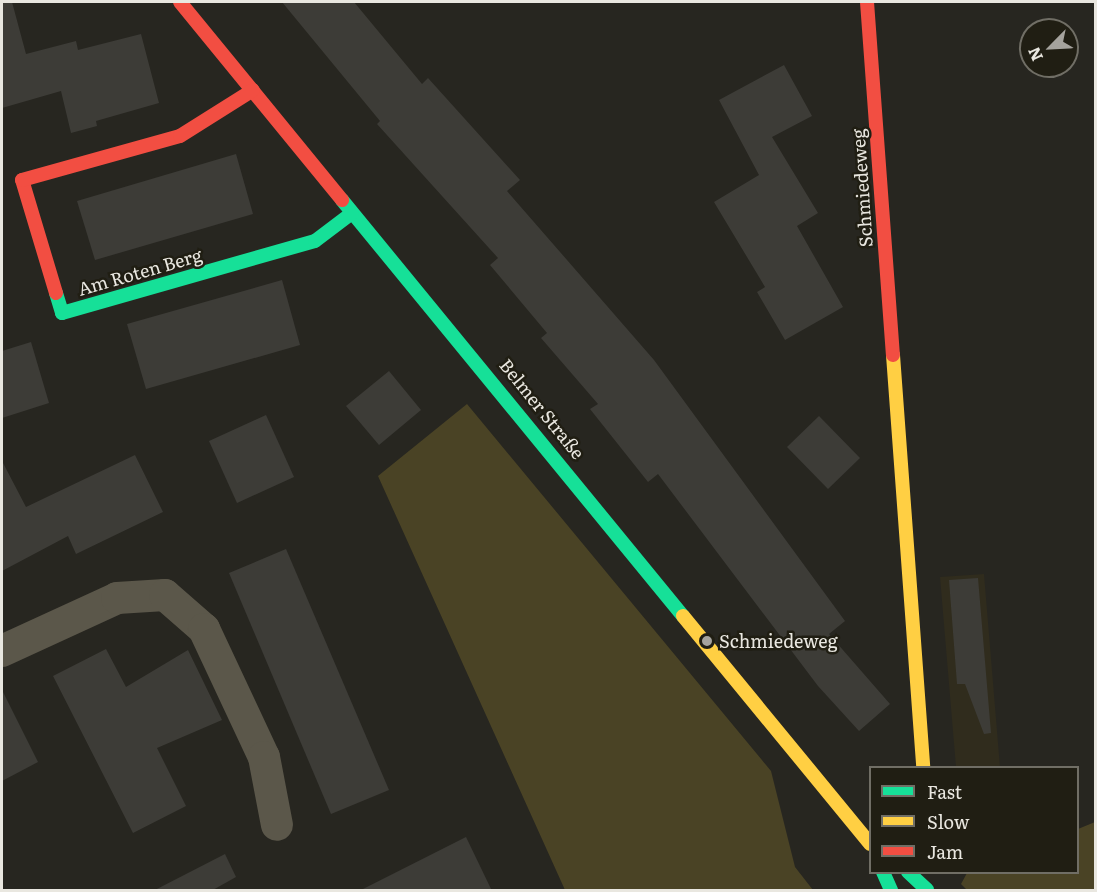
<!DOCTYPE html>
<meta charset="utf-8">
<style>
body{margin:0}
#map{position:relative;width:1097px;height:892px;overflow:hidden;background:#272620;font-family:Literata,serif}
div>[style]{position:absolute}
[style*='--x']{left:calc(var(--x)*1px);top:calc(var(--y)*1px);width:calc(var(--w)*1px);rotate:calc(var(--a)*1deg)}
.built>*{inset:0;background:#302c1d}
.green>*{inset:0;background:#4a4325}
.building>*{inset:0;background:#3d3c37}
.street>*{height:32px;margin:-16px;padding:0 16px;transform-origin:16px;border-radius:16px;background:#5b574a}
.fast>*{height:14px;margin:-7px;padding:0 7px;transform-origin:7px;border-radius:7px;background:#16e098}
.slow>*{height:14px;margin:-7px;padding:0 7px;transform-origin:7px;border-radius:7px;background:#ffcf43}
.jam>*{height:14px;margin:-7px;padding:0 7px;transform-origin:7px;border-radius:7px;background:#f24e42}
.dots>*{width:16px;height:16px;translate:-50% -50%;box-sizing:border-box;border:3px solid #201e13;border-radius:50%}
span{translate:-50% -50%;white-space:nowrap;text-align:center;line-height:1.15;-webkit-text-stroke:5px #201e13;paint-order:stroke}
.street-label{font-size:18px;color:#e9e7e0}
.poi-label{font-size:18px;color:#e9e7e0}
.left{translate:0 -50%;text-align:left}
.frame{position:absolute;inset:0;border:3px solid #e9e7e0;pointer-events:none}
.legend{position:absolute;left:869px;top:766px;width:210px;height:108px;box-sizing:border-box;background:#201e13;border:2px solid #706e65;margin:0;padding:8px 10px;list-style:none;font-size:18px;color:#e9e7e0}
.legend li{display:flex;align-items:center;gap:12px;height:30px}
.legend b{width:30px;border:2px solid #706e65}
.north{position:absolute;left:1019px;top:18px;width:60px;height:60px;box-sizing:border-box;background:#201e13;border:2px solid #706e65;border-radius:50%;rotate:246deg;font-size:16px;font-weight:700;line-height:24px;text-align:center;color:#e9e7e0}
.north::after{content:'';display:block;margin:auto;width:21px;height:27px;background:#a5a39d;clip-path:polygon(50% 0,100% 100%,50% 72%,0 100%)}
</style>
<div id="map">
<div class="built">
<div style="clip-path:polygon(984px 574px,1000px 767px,956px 767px,940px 577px)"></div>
</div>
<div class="green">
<div style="clip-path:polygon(467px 404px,771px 771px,795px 867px,813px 890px,565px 890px,378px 476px)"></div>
<div style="clip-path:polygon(1095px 822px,1095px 890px,967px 890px,961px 884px,967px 873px,1078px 872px,1078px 829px)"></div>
</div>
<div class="building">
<div style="clip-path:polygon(2px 2px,12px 2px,26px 54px,76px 41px,78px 50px,141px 34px,159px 103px,96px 121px,97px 126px,71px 133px,61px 91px,2px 108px)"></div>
<div style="clip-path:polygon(282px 2px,354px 2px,422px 84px,428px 78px,520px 180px,507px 191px,654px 360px,845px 621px,829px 634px,890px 704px,859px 731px,818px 686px,658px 474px,648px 482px,590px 409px,598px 404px,541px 338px,547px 333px,490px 265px,498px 258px,377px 124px,380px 121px)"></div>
<div style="clip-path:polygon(784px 65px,812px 116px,772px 137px,818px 213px,797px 226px,843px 307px,785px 340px,757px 292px,765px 287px,714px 202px,759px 175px,719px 100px)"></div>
<div style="clip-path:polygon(236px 154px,253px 214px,95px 260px,77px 201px)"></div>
<div style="clip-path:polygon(282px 280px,300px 345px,146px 389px,127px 324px)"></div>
<div style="clip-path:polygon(31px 342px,49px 403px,2px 418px,2px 351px)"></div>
<div style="clip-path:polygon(389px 371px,421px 410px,379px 445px,346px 406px)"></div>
<div style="clip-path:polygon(266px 415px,294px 477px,237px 503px,209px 441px)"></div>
<div style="clip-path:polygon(819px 416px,860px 458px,828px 489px,787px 447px)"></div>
<div style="clip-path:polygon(135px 455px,163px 512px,76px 554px,68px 536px,2px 571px,2px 461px,26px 507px)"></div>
<div style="clip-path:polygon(286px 549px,389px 790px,331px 814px,229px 573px)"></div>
<div style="clip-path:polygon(978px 578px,991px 733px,984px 734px,965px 684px,957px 684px,949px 580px)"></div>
<div style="clip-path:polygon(106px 649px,126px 687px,188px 650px,222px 720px,157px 748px,186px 806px,133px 833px,53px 676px)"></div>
<div style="clip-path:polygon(2px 690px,38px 762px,2px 781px)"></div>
<div style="clip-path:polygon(466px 837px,492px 891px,359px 891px)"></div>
<div style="clip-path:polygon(225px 854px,236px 877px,211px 891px,153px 891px)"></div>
</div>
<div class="street">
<div style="--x:2;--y:651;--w:127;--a:-24.7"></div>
<div style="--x:117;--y:598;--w:48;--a:-3.6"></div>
<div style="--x:165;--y:595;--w:52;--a:41.1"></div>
<div style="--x:204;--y:629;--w:141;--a:64.9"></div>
<div style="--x:264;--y:757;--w:69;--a:79.2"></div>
</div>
<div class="fast">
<div style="--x:342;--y:200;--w:538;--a:50.66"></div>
<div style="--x:56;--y:293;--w:21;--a:73"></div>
<div style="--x:62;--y:313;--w:263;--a:-15.9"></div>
<div style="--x:315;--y:241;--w:46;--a:-37.1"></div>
<div style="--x:883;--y:872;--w:20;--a:66"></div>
<div style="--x:908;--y:872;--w:26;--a:43"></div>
</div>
<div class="slow">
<div style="--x:893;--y:355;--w:414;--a:85.8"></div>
<div style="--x:683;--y:616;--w:295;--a:50.6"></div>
</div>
<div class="jam">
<div style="--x:180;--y:2;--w:256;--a:50.7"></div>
<div style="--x:867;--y:2;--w:354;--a:85.8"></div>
<div style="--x:56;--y:293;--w:118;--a:-106.7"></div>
<div style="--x:22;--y:180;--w:164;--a:-15.6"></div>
<div style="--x:180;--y:136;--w:86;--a:-32.2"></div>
</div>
<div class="dots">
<div style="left:707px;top:641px;background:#a5a39d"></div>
</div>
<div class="street-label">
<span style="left:862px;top:188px;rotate:-94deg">Schmiedeweg</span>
<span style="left:140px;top:272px;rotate:-16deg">Am Roten Berg</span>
<span style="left:542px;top:409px;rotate:51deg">Belmer Straße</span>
</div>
<div class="poi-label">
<span class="left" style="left:719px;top:641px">Schmiedeweg</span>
</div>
<div class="frame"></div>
<ul class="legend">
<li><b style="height:8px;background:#16e098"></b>Fast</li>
<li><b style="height:8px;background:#ffcf43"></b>Slow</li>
<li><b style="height:8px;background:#f24e42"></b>Jam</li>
</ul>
<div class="north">N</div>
</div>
